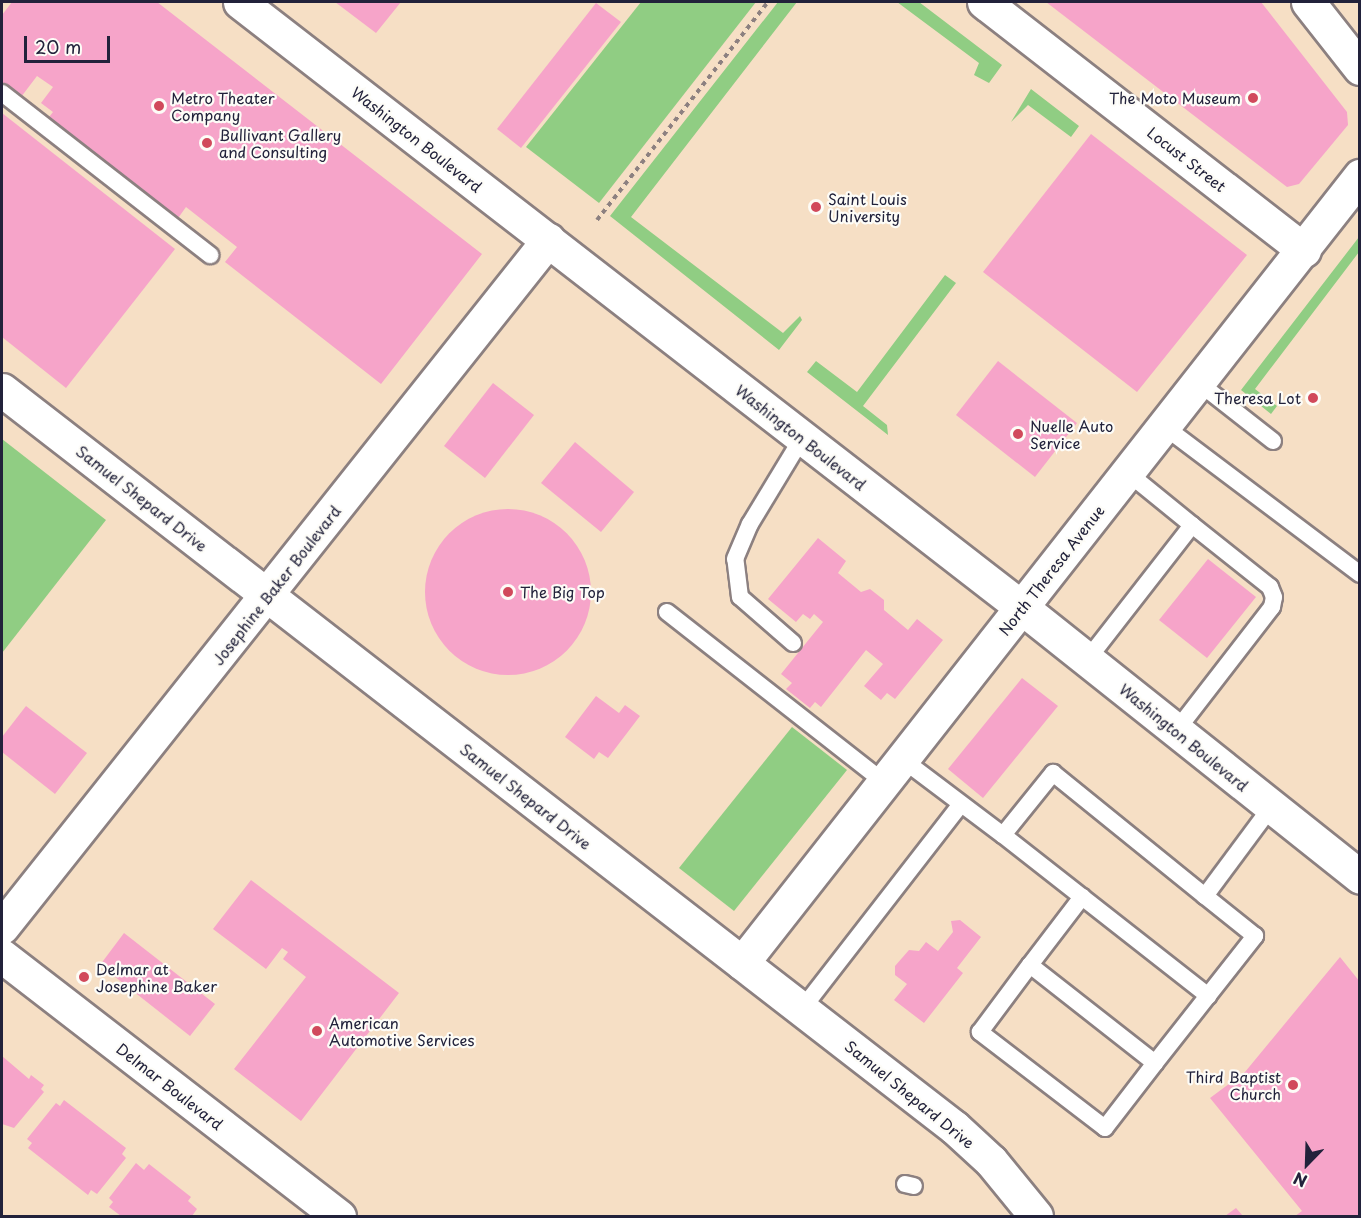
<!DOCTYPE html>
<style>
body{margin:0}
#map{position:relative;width:1361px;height:1218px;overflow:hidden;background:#f6dfc5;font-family:"Playpen Sans",sans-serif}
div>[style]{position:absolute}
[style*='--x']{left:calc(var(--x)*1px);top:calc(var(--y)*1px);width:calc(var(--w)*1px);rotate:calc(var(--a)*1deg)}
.green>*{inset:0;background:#90cd83}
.building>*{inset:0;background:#f6a4c9}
.round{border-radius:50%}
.path>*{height:4px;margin-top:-2px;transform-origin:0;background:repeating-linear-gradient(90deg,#8c8080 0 4.5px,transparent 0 9px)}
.roads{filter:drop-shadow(2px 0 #8c8080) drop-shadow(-2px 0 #8c8080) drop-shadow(0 2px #8c8080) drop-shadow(0 -2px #8c8080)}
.service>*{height:16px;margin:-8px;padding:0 8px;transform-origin:8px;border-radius:8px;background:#fff}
.minor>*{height:33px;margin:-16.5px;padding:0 16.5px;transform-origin:16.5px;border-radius:16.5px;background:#fff}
.tertiary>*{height:33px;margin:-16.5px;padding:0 16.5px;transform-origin:16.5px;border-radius:16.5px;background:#fff}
.secondary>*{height:33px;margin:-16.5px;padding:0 16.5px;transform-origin:16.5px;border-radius:16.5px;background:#fff}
.dots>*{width:16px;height:16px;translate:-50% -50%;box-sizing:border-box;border:3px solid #fdfcf7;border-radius:50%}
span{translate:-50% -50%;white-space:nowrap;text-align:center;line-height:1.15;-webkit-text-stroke:4.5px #fdfcf7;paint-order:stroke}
.poi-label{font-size:15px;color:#22223b}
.left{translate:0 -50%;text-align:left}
.right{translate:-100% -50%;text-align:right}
.street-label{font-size:15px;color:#22223b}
.frame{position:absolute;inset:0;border:3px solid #22223b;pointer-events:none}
.north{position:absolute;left:1277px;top:1134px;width:60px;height:60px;-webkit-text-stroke:4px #fdfcf7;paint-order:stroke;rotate:203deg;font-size:16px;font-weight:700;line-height:24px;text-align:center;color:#22223b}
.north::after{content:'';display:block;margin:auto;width:21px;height:27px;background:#22223b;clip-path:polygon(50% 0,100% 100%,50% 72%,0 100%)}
.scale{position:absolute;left:24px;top:36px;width:86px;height:27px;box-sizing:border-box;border:3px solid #22223b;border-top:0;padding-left:8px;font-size:18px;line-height:21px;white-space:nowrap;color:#22223b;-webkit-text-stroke:4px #fdfcf7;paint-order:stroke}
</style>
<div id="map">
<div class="green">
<div style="clip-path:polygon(641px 2px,756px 2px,599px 203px,526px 147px)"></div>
<div style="clip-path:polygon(778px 2px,797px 2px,631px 217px,783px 333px,800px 316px,802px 320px,779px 350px,610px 216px)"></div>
<div style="clip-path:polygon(897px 2px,919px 2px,1002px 65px,989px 83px,974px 75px,979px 63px)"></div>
<div style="clip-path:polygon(1031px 89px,1079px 126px,1071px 137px,1028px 105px,1011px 122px)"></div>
<div style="clip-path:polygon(1359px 237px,1359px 252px,1255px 389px,1277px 406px,1271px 414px,1241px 390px)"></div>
<div style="clip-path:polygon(945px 275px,956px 283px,863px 406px,887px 425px,888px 435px,807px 372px,816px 361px,857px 392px)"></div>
<div style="clip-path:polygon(2px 439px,106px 520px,2px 653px)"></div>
<div style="clip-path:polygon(792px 727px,847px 770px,734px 911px,679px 868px)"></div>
</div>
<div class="building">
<div style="clip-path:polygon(12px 2px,157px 2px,482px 254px,381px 384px,225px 262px,237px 247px,186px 207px,176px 221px,46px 121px,53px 112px,41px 103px,53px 87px,37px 76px,18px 101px,2px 88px,2px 15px)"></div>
<div style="clip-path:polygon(335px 2px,401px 2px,376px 33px)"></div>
<div style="clip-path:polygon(1046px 2px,1261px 2px,1347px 112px,1348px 125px,1299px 184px,1287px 187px)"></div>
<div style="clip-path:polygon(596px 3px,621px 22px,521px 148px,497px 129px)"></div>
<div style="clip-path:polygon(2px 113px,175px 249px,66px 388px,2px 337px)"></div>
<div style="clip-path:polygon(1091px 134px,1247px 255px,1137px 392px,983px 272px)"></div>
<div style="clip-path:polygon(998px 361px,1077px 423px,1035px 477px,956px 415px)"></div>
<div style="clip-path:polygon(493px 383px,534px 415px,485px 478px,444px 446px)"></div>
<div style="clip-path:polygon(575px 442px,634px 492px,601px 532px,541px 483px)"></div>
<div class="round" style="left:425px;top:509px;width:166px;height:166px"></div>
<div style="clip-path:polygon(818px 538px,846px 561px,838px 573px,861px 592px,870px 589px,884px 600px,884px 610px,908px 630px,917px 619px,943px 640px,895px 699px,887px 693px,881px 700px,864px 686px,883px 664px,866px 650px,821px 707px,815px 702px,810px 708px,786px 689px,792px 683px,781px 674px,823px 622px,814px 614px,810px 619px,803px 614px,796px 622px,768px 599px)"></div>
<div style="clip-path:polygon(1208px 559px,1256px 597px,1207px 658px,1159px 620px)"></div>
<div style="clip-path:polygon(1022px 678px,1058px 706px,983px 798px,948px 769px)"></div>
<div style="clip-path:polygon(596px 696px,619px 713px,625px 705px,640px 716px,608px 758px,599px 752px,594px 759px,565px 737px)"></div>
<div style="clip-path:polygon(26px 706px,87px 753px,55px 794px,2px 752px,2px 737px)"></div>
<div style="clip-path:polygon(251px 880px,399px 993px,301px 1121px,234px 1069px,306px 977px,283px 959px,288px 952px,282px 948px,266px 969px,213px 929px)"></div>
<div style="clip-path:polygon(960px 920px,981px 937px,957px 968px,963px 973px,924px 1023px,894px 1000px,907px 984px,895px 975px,895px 966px,909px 950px,919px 951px,926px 942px,938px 951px,953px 932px,951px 921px)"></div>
<div style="clip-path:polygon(124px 933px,215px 1004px,190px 1036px,100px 965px)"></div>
<div style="clip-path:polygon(1340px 957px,1360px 982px,1360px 1216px,1295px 1216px,1302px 1211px,1210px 1098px,1245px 1072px)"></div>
<div style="clip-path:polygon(2px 1056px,29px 1079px,31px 1075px,44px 1085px,41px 1089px,44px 1092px,14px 1128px,2px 1124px)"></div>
<div style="clip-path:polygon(64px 1100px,126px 1148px,122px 1154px,126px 1158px,97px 1194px,91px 1190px,88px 1195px,28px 1148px,32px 1143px,27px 1139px,56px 1103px,60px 1106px)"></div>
<div style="clip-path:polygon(136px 1163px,144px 1170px,149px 1164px,191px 1197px,188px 1201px,197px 1209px,192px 1216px,121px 1216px,109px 1207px,113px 1202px,109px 1198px)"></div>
<div style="clip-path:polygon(1236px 1208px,1243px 1216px,1225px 1216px)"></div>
</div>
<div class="path">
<div style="--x:597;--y:220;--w:277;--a:-51.9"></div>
</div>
<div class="roads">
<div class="service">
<div style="--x:2;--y:93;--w:264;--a:37.9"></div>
<div style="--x:1199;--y:383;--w:94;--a:38.1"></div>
<div style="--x:1165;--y:427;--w:244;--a:37"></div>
<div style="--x:667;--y:612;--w:276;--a:38.1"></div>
<div style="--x:793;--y:643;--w:70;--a:-139"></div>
<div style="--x:740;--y:597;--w:38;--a:-97"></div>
<div style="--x:735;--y:559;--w:38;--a:-67"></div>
<div style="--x:750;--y:524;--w:100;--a:-58.8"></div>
<div style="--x:1087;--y:660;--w:171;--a:-52.1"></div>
<div style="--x:1192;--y:525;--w:82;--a:-140.9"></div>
<div style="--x:1176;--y:731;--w:157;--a:-52.3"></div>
<div style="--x:1272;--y:607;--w:10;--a:-79"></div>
<div style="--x:1274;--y:597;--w:11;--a:-112"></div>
<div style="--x:1270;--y:587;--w:100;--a:-141.5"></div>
<div style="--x:902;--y:759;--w:126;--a:37"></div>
<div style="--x:1003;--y:835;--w:80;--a:-51.1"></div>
<div style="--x:1053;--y:773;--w:196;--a:39"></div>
<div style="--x:1003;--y:835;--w:261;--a:38.1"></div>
<div style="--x:1030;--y:965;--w:159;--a:38.1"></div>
<div style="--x:1155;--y:1063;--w:82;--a:127.6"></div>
<div style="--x:1105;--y:1128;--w:158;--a:-142.5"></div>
<div style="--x:980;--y:1032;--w:84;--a:-53.3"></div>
<div style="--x:1030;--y:965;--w:86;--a:-52.6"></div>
<div style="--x:802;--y:1009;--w:258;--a:-52.2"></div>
<div style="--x:1155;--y:1063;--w:162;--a:-51.8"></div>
<div style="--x:1255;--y:936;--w:64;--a:-141.3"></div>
<div style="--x:1205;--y:896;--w:111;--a:-53.4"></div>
<div style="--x:905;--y:1184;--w:9;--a:13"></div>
</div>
<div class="minor">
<div style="--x:984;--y:2;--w:405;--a:37.8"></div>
<div style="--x:1308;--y:2;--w:84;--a:51.8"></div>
<div style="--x:2;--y:390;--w:1204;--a:37.75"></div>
<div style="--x:954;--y:1127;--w:50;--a:42.6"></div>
<div style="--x:991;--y:1161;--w:71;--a:50.7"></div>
<div style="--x:2;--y:927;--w:878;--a:-51.52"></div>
<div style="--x:742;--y:963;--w:1001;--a:-51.86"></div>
</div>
<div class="tertiary">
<div style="--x:2;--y:956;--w:426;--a:37.7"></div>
</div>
<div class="secondary">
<div style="--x:240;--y:2;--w:988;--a:37.76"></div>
<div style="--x:1021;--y:607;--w:433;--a:38.5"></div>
</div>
</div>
<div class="dots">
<div style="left:1253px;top:98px;background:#d1495b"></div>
<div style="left:159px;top:106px;background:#d1495b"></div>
<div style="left:207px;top:143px;background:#d1495b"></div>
<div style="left:816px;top:207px;background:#d1495b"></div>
<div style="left:1313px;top:398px;background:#d1495b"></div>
<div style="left:1018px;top:434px;background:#d1495b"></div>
<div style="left:508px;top:592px;background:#d1495b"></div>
<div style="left:84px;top:977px;background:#d1495b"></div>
<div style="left:317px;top:1031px;background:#d1495b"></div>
<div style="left:1293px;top:1085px;background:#d1495b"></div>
</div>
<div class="poi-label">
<span class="left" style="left:171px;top:106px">Metro Theater<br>Company</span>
<span class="right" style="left:1241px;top:98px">The Moto Museum</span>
<span class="left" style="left:219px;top:143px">Bullivant Gallery<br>and Consulting</span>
<span class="left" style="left:828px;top:207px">Saint Louis<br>University</span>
<span class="right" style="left:1301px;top:398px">Theresa Lot</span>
<span class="left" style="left:1030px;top:434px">Nuelle Auto<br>Service</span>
<span class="left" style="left:520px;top:592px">The Big Top</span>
<span class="left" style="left:96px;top:977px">Delmar at<br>Josephine Baker</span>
<span class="left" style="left:329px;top:1031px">American<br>Automotive Services</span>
<span class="right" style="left:1281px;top:1085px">Third Baptist<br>Church</span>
</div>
<div class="street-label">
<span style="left:417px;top:139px;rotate:38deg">Washington Boulevard</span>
<span style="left:1187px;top:159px;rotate:38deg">Locust Street</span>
<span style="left:801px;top:437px;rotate:38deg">Washington Boulevard</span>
<span style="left:142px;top:498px;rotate:38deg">Samuel Shepard Drive</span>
<span style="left:1051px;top:570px;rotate:-52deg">North Theresa Avenue</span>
<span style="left:276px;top:585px;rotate:-52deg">Josephine Baker Boulevard</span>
<span style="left:1184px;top:737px;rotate:39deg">Washington Boulevard</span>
<span style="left:526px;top:796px;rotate:38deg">Samuel Shepard Drive</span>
<span style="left:170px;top:1086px;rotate:38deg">Delmar Boulevard</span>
<span style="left:910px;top:1094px;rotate:39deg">Samuel Shepard Drive</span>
</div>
<div class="frame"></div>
<div class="north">N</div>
<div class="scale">20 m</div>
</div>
